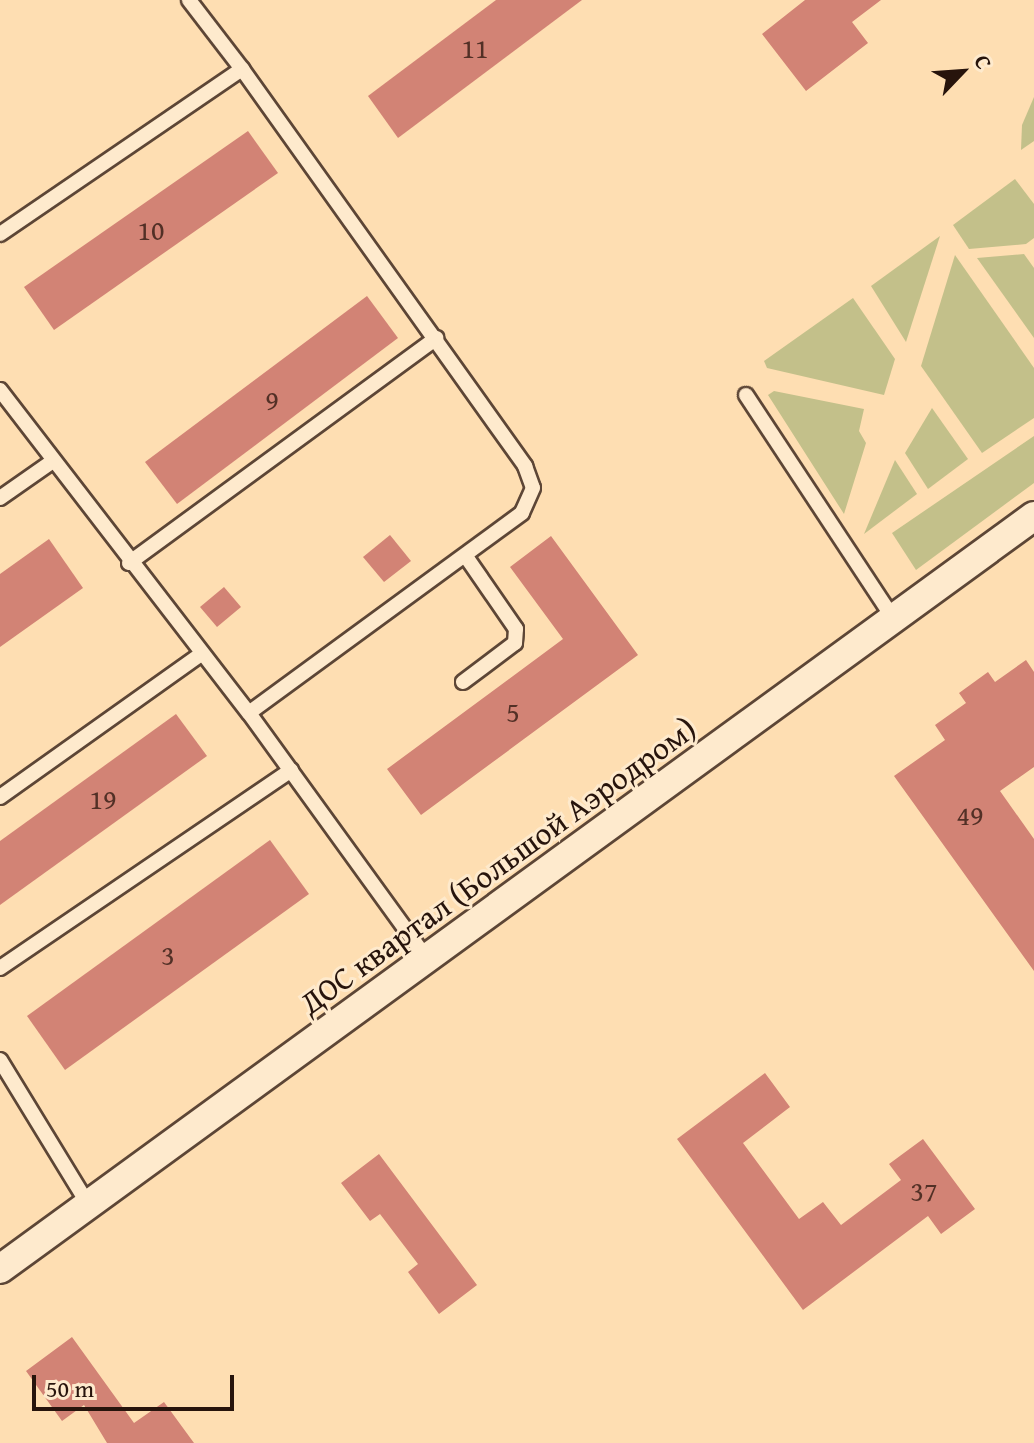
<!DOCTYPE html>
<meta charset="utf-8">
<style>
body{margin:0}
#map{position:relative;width:1034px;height:1443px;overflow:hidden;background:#fedeb2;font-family:"Gentium Book Plus",serif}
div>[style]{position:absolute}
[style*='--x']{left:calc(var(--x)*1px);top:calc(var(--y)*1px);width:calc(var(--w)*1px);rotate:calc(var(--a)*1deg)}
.green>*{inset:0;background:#c3c08a}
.building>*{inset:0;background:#d28375}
.roads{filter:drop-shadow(2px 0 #5d4636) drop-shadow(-2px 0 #5d4636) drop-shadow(0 2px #5d4636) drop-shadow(0 -2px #5d4636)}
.lane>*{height:14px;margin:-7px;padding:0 7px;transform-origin:7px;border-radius:7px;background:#feeacd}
.street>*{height:28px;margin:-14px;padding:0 14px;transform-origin:14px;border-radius:14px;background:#feeacd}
span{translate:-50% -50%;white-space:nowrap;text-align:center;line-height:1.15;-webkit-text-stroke:6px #feeacd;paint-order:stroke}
.number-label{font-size:28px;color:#523026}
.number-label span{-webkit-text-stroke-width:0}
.street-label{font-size:32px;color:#27140c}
.north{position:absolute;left:922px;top:32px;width:80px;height:80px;-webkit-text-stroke:6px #feeacd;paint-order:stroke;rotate:65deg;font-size:22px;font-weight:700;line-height:32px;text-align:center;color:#27140c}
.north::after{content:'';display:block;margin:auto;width:28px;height:36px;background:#27140c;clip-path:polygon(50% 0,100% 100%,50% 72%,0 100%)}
.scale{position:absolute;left:32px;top:1375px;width:202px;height:36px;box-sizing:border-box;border:4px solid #27140c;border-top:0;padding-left:10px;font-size:24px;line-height:28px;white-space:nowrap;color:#27140c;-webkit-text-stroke:6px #feeacd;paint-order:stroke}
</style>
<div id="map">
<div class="green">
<div style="clip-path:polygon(1034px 97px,1034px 141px,1021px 150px,1022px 125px)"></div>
<div style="clip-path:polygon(1015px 179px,1034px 204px,1034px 238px,1026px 244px,969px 249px,953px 225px)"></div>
<div style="clip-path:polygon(940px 236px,906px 342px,871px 286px)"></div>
<div style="clip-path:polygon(1024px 254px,1034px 268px,1034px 338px,977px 258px)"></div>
<div style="clip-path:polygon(955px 255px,1034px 368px,1034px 418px,982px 453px,921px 366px)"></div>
<div style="clip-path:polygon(853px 298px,895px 359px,884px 395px,767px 368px,764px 361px)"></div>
<div style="clip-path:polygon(774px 391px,864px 409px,859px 431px,866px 443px,844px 514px,768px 395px)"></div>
<div style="clip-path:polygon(932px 408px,968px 459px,928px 489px,905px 453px)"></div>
<div style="clip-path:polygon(1034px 436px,1034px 483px,916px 570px,892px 533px)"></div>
<div style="clip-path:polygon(895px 460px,917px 494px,864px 534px)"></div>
</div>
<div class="building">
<div style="clip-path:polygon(496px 0,582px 0,398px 138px,368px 96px)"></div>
<div style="clip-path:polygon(805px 0,881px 0,852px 22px,868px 43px,806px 91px,762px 34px)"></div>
<div style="clip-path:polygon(248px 131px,278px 173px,54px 330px,24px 287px)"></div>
<div style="clip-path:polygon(367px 296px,398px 338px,177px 504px,145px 462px)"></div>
<div style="clip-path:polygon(390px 535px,411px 561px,384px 582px,363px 557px)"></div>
<div style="clip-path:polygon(551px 536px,638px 655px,421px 815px,387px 769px,563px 639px,510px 567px)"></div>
<div style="clip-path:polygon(49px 539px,83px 588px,0 647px,0 574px)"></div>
<div style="clip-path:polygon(224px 587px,241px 607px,217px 627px,200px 607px)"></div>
<div style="clip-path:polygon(1026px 660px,1034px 672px,1034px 767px,1000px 791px,1034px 839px,1034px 971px,894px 776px,945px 740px,935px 725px,966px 703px,959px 693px,988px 672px,995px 682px)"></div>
<div style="clip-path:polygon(176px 714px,207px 756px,0 905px,0 841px)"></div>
<div style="clip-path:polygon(270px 840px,309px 894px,65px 1070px,27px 1016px)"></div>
<div style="clip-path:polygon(765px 1073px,790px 1107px,743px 1143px,799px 1219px,823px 1202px,841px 1225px,901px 1180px,889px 1164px,923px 1139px,975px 1209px,941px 1234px,928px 1216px,803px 1310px,677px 1139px)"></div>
<div style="clip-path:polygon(379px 1154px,477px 1285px,439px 1314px,408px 1272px,418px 1264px,380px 1214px,370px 1221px,341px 1183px)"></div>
<div style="clip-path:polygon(72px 1337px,134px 1423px,164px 1402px,194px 1443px,107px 1443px,84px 1405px,62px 1421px,26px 1371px)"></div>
</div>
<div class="roads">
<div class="lane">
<div style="--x:189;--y:0;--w:87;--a:52.5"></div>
<div style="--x:0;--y:234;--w:293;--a:-34.3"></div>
<div style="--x:242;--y:69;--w:488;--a:54.5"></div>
<div style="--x:525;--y:466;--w:23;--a:70"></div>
<div style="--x:533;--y:488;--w:27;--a:114"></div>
<div style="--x:522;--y:513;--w:338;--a:143.8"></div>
<div style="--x:0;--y:390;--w:408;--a:52.4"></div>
<div style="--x:249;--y:713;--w:305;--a:54.1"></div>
<div style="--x:746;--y:395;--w:267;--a:56.6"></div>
<div style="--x:0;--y:498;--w:65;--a:-34.9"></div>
<div style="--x:129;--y:563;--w:381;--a:-36.2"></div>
<div style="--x:463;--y:682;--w:65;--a:-36.9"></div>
<div style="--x:515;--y:643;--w:14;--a:-86"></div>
<div style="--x:516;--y:629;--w:86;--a:-124.6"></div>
<div style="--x:0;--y:797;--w:247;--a:-35.4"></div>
<div style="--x:0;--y:968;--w:352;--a:-34.2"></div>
<div style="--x:0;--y:1060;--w:171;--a:58.6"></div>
</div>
<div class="street">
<div style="--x:0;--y:1269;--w:1279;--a:-36.06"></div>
</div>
</div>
<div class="number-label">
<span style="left:475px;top:48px">11</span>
<span style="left:151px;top:230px">10</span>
<span style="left:272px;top:400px">9</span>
<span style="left:513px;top:712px">5</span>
<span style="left:103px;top:799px">19</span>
<span style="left:970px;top:815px">49</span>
<span style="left:168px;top:955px">3</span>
<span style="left:924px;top:1191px">37</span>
</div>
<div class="street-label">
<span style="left:498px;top:866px;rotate:-36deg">ДОС квартал (Большой Аэродром)</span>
</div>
<div class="north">С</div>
<div class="scale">50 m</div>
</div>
